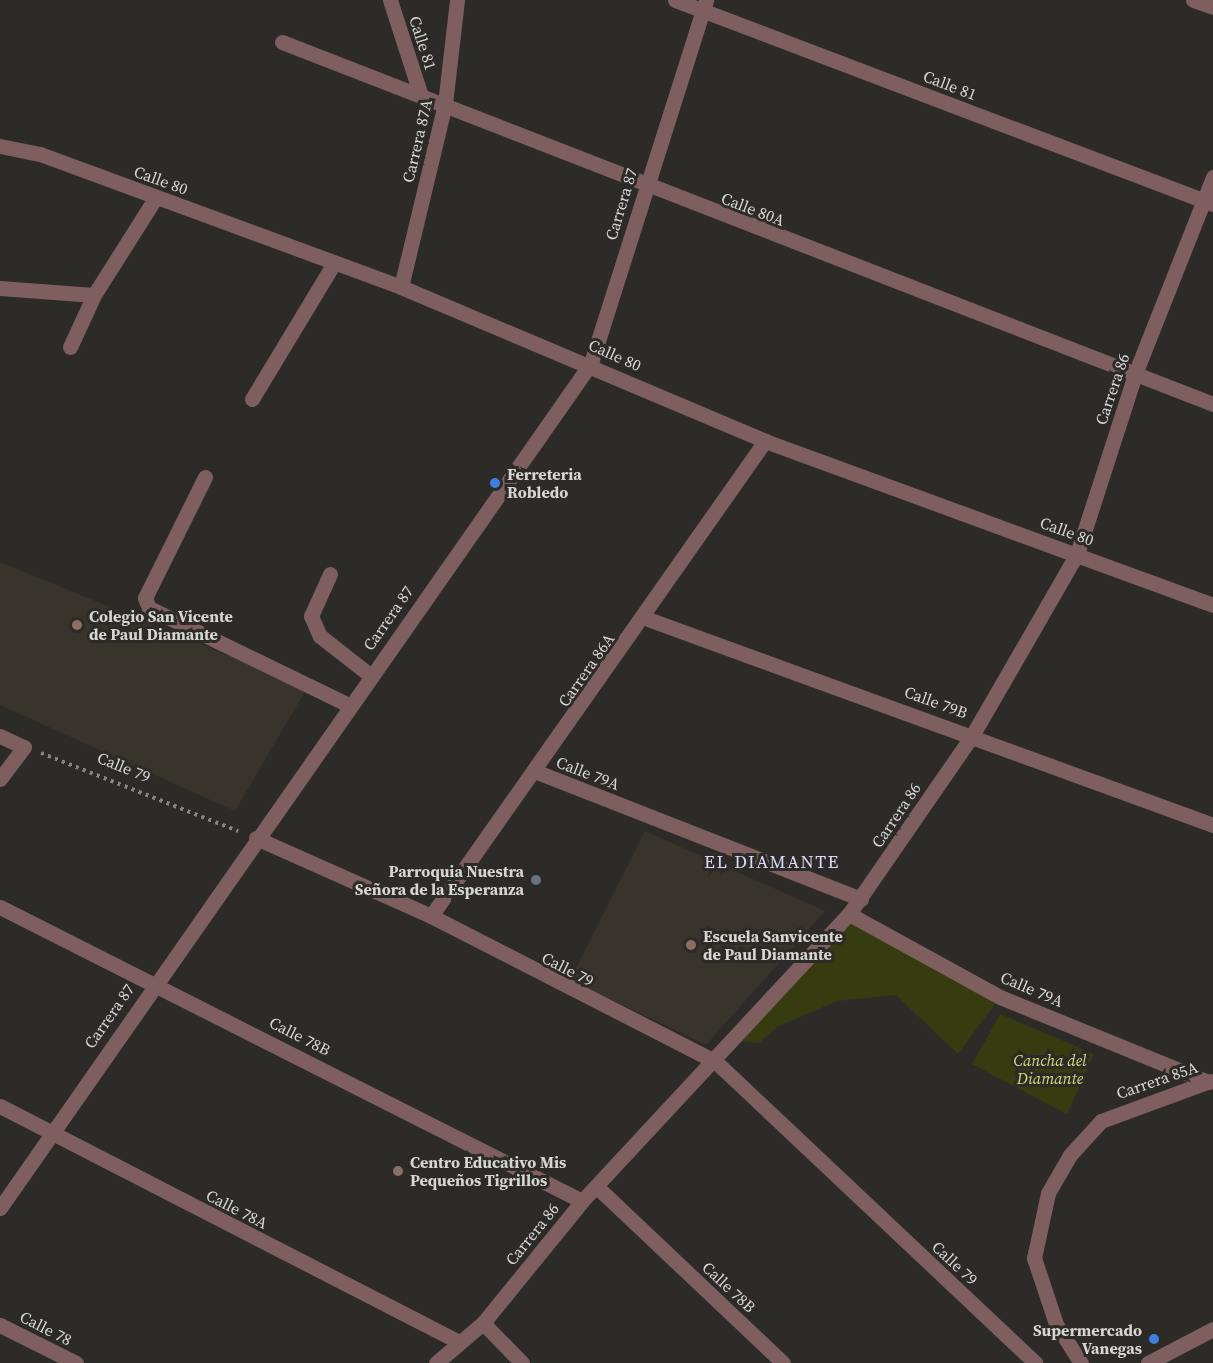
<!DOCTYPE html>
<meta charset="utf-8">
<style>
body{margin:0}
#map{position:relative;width:1213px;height:1363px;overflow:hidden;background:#2d2b28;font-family:"Source Serif 4",serif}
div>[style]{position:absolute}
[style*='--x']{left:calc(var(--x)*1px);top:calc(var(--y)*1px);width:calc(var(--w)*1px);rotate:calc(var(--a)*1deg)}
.built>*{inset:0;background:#38342c}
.green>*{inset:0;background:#363c0f}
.path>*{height:4px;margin-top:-2px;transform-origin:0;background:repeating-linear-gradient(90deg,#868582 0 3px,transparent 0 7.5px)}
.minor>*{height:15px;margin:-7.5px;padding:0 7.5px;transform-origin:7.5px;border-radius:7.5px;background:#7f5e60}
.dots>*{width:16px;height:16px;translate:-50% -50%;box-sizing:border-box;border:3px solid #2d2b28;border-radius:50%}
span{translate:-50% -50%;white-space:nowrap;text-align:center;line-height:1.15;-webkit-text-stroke:6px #2d2b28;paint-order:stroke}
.street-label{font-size:16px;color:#d7d6d4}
.poi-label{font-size:16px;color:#d7d6d4;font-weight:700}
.left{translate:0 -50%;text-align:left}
.right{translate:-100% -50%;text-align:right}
.park-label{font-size:16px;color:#cddb78;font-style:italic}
.neighbourhood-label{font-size:18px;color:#dbd9f7;letter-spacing:1.5px}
</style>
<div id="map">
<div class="built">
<div style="clip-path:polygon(0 562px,307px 688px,235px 811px,0 705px)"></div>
<div style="clip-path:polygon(645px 831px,825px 911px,706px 1045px,570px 980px)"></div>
</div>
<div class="green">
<div style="clip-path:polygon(849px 914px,1000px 997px,958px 1054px,896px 995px,837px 1001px,777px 1027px,759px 1043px,736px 1041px)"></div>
<div style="clip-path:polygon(1000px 1014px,1094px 1054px,1067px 1114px,972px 1064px)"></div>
</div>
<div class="path">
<div style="--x:41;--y:753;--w:212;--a:21.6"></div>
</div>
<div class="minor">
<div style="--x:390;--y:0;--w:101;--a:72.1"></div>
<div style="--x:675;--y:0;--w:575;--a:20.77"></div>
<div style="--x:1193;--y:0;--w:21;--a:19"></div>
<div style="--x:282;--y:42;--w:999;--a:21.25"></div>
<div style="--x:0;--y:146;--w:41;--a:11.3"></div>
<div style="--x:40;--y:154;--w:385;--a:20.2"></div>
<div style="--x:401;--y:287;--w:395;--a:22.9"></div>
<div style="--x:765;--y:441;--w:477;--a:20.1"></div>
<div style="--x:401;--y:287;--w:188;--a:-76.5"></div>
<div style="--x:445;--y:104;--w:105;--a:-83.4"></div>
<div style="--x:0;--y:288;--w:94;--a:4.3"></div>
<div style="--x:70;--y:347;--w:57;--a:-65.2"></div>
<div style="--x:94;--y:295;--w:116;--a:-57.7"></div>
<div style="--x:252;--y:399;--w:159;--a:-58.9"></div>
<div style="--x:205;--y:477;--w:135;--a:116.4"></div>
<div style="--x:145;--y:598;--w:11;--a:68"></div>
<div style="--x:149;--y:608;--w:222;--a:25.9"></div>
<div style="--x:330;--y:574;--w:46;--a:114.3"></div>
<div style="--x:311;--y:616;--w:22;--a:66"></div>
<div style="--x:320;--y:636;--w:63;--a:38"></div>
<div style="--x:645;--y:618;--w:605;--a:20.02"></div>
<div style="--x:0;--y:736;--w:26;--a:25"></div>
<div style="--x:24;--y:747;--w:40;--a:127"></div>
<div style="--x:537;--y:772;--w:348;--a:21.4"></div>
<div style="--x:256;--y:838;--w:192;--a:24"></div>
<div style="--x:431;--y:916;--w:320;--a:27.1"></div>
<div style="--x:716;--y:1062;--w:439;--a:43.3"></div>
<div style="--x:0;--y:907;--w:652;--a:26.8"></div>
<div style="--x:849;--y:914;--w:172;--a:28.8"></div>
<div style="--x:1000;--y:997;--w:225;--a:22.2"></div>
<div style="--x:431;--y:916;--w:581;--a:-54.89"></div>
<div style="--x:0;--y:1106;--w:516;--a:27.21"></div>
<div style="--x:597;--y:1187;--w:256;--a:43.4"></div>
<div style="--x:0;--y:1208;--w:1031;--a:-55.03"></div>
<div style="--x:591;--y:363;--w:381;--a:-72.4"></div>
<div style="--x:483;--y:1323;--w:56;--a:45.7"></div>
<div style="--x:0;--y:1325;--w:85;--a:26.6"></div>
<div style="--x:436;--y:1363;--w:62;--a:-40.4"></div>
<div style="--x:483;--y:1323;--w:157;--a:-50.9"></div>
<div style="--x:582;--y:1201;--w:392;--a:-47.1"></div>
<div style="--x:849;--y:914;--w:219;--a:-55.4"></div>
<div style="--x:973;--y:734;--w:208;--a:-60"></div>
<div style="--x:1077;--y:554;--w:189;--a:-72.1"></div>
<div style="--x:1135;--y:374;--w:212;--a:-68.4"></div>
<div style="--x:1081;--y:1363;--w:46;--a:-122.7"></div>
<div style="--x:1056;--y:1324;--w:70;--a:-108.4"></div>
<div style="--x:1034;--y:1258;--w:66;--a:-77.8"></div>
<div style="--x:1048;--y:1193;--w:44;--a:-59.9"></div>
<div style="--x:1070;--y:1155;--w:46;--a:-47.6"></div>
<div style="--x:1101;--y:1121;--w:116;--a:-20.2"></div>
<div style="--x:1148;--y:1363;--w:73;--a:-27.6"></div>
</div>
<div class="dots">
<div style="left:495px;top:483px;background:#3f7fe0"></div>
<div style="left:77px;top:625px;background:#8d6e63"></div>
<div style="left:536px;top:880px;background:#6b7280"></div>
<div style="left:691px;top:945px;background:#8d6e63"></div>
<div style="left:398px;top:1171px;background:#8d6e63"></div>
<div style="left:1154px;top:1339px;background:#3f7fe0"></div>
</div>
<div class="street-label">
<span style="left:423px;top:43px;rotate:72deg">Calle 81</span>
<span style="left:950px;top:85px;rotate:21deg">Calle 81</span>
<span style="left:417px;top:141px;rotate:-77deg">Carrera 87A</span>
<span style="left:161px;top:180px;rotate:20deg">Calle 80</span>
<span style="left:621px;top:204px;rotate:-73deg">Carrera 87</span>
<span style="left:753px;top:209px;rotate:21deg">Calle 80A</span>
<span style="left:615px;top:355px;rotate:24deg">Calle 80</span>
<span style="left:1112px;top:389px;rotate:-71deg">Carrera 86</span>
<span style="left:1067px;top:531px;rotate:20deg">Calle 80</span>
<span style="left:388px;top:618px;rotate:-55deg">Carrera 87</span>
<span style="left:586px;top:670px;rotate:-55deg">Carrera 86A</span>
<span style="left:936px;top:702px;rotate:20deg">Calle 79B</span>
<span style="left:124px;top:767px;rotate:22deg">Calle 79</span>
<span style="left:588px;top:773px;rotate:21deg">Calle 79A</span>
<span style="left:896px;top:815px;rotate:-56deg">Carrera 86</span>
<span style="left:568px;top:969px;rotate:27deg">Calle 79</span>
<span style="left:1032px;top:989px;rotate:23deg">Calle 79A</span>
<span style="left:109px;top:1016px;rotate:-55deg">Carrera 87</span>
<span style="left:300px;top:1036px;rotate:27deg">Calle 78B</span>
<span style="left:1157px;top:1080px;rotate:-19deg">Carrera 85A</span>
<span style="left:237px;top:1209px;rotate:27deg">Calle 78A</span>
<span style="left:532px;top:1234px;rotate:-51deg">Carrera 86</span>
<span style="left:955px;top:1263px;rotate:43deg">Calle 79</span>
<span style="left:729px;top:1287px;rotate:43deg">Calle 78B</span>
<span style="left:46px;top:1328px;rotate:27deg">Calle 78</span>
</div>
<div class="poi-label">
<span class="left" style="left:507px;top:483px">Ferreteria<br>Robledo</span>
<span class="left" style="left:89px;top:625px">Colegio San Vicente<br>de Paul Diamante</span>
<span class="right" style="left:524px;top:880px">Parroquia Nuestra<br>Señora de la Esperanza</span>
<span class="left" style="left:703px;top:945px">Escuela Sanvicente<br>de Paul Diamante</span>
<span class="left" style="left:410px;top:1171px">Centro Educativo Mis<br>Pequeños Tigrillos</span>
<span class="right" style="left:1142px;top:1339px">Supermercado<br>Vanegas</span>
</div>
<div class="park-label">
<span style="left:1050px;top:1069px">Cancha del<br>Diamante</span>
</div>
<div class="neighbourhood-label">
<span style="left:772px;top:862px">EL DIAMANTE</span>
</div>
</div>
